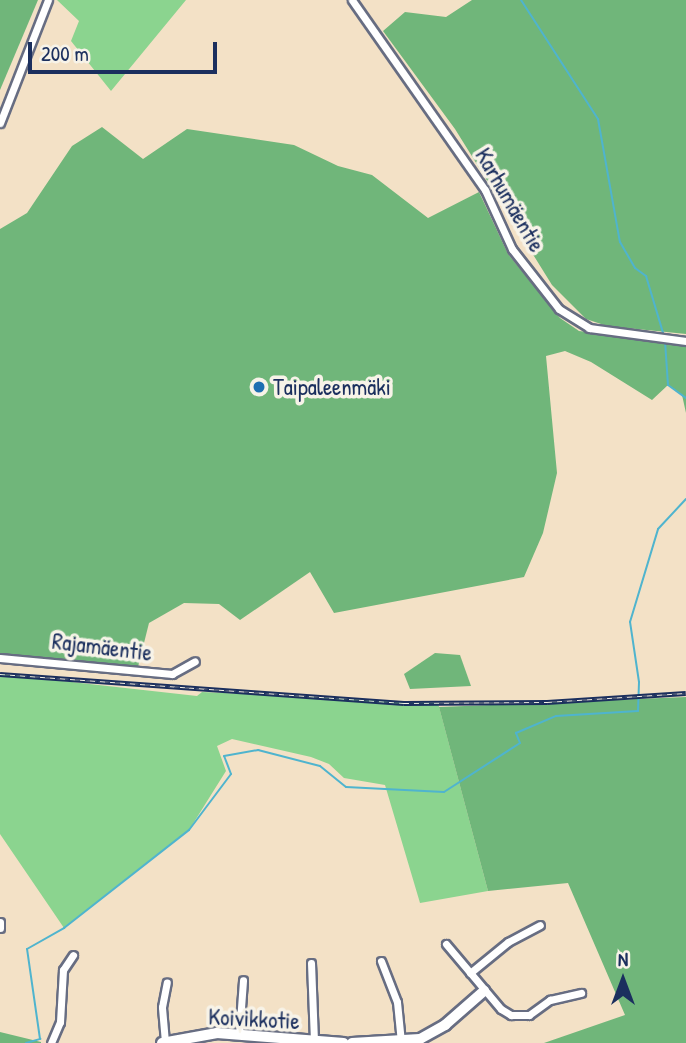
<!DOCTYPE html>
<meta charset="utf-8">
<style>
body{margin:0}
#map{position:relative;width:686px;height:1043px;overflow:hidden;background:#f3e1c6;font-family:"Patrick Hand",sans-serif}
div>[style]{position:absolute}
[style*='--x']{left:calc(var(--x)*1px);top:calc(var(--y)*1px);width:calc(var(--w)*1px);rotate:calc(var(--a)*1deg)}
.green>*{inset:0;background:#8bd48f}
.forest>*{inset:0;background:#70b67a}
.stream>*{height:2px;margin:-1px;padding:0 1px;transform-origin:1px;border-radius:1px;background:#4fb4ce}
.roads{filter:drop-shadow(2px 0 #676d82) drop-shadow(-2px 0 #676d82) drop-shadow(0 2px #676d82) drop-shadow(0 -2px #676d82)}
.street>*{height:7px;margin:-3.5px;padding:0 3.5px;transform-origin:3.5px;border-radius:3.5px;background:#fff}
.secondary>*{height:10px;margin:-5px;padding:0 5px;transform-origin:5px;border-radius:5px;background:#fff}
.rail>*{height:4.5px;margin-top:-2.25px;transform-origin:0;background:repeating-linear-gradient(90deg,#f7f3e8 0 5px,#1b2f5e 0 10px);box-sizing:border-box;border-block:2px solid #1b2f5e}
.dots>*{width:19px;height:19px;translate:-50% -50%;box-sizing:border-box;border:4px solid #f7f3e8;border-radius:50%}
span{translate:-50% -50%;white-space:nowrap;text-align:center;line-height:1.15;-webkit-text-stroke:7px #f7f3e8;paint-order:stroke}
.street-label{font-size:23px;color:#1b2f5e}
.poi-label{font-size:23px;color:#1b2f5e}
.left{translate:0 -50%;text-align:left}
.north{position:absolute;left:588px;top:945px;width:70px;height:70px;-webkit-text-stroke:5px #f7f3e8;paint-order:stroke;rotate:0deg;font-size:19px;font-weight:700;line-height:28px;text-align:center;color:#1b2f5e}
.north::after{content:'';display:block;margin:auto;width:24px;height:32px;background:#1b2f5e;clip-path:polygon(50% 0,100% 100%,50% 72%,0 100%)}
.scale{position:absolute;left:28px;top:42px;width:189px;height:32px;box-sizing:border-box;border:4px solid #1b2f5e;border-top:0;padding-left:9px;font-size:21px;line-height:24px;white-space:nowrap;color:#1b2f5e;-webkit-text-stroke:5px #f7f3e8;paint-order:stroke}
</style>
<div id="map">
<div class="green">
<div style="clip-path:polygon(57px 0,186px 0,111px 91px,71px 41px,79px 21px)"></div>
<div style="clip-path:polygon(0 674px,197px 696px,202px 692px,438px 703px,488px 891px,420px 903px,385px 785px,344px 778px,329px 764px,311px 757px,232px 739px,217px 746px,226px 771px,189px 830px,64px 928px,0 834px)"></div>
</div>
<div class="forest">
<div style="clip-path:polygon(0 0,38px 0,0 90px)"></div>
<div style="clip-path:polygon(472px 0,686px 0,686px 334px,607px 326px,586px 319px,552px 285px,455px 129px,383px 31px,405px 12px,446px 17px)"></div>
<div style="clip-path:polygon(102px 127px,143px 159px,187px 129px,294px 145px,338px 166px,372px 175px,428px 218px,479px 192px,508px 254px,560px 318px,579px 331px,686px 344px,686px 413px,682px 395px,668px 385px,652px 400px,591px 362px,565px 351px,546px 356px,557px 473px,543px 533px,524px 577px,334px 613px,310px 572px,240px 620px,219px 604px,184px 603px,149px 623px,138px 667px,0 658px,0 229px,27px 213px,72px 146px)"></div>
<div style="clip-path:polygon(435px 653px,460px 655px,471px 686px,410px 689px,404px 674px)"></div>
<div style="clip-path:polygon(686px 697px,686px 1043px,544px 1043px,625px 1015px,568px 883px,488px 891px,439px 707px)"></div>
<div style="clip-path:polygon(0 1032px,41px 1042px,41px 1043px,0 1043px)"></div>
</div>
<div class="stream">
<div style="--x:521;--y:0;--w:142;--a:57.1"></div>
<div style="--x:598;--y:119;--w:125;--a:79.9"></div>
<div style="--x:620;--y:242;--w:30;--a:60"></div>
<div style="--x:635;--y:268;--w:14;--a:36"></div>
<div style="--x:646;--y:276;--w:63;--a:73.3"></div>
<div style="--x:665;--y:341;--w:44;--a:86.1"></div>
<div style="--x:668;--y:385;--w:22;--a:36"></div>
<div style="--x:26;--y:1043;--w:15;--a:-16"></div>
<div style="--x:40;--y:1039;--w:91;--a:-98.2"></div>
<div style="--x:27;--y:949;--w:43;--a:-29.6"></div>
<div style="--x:64;--y:928;--w:159;--a:-38.1"></div>
<div style="--x:189;--y:830;--w:70;--a:-53.1"></div>
<div style="--x:231;--y:774;--w:19;--a:-111"></div>
<div style="--x:224;--y:756;--w:35;--a:-10"></div>
<div style="--x:258;--y:750;--w:64;--a:14.5"></div>
<div style="--x:320;--y:766;--w:33;--a:39"></div>
<div style="--x:346;--y:787;--w:98;--a:2.9"></div>
<div style="--x:444;--y:792;--w:90;--a:-32.8"></div>
<div style="--x:520;--y:743;--w:11;--a:-112"></div>
<div style="--x:516;--y:733;--w:43;--a:-23"></div>
<div style="--x:556;--y:716;--w:82;--a:-3.5"></div>
<div style="--x:638;--y:711;--w:29;--a:-88"></div>
<div style="--x:639;--y:682;--w:61;--a:-98.5"></div>
<div style="--x:630;--y:622;--w:97;--a:-73.2"></div>
<div style="--x:658;--y:529;--w:41;--a:-47"></div>
</div>
<div class="roads">
<div class="street">
<div style="--x:352;--y:0;--w:232;--a:55"></div>
<div style="--x:485;--y:190;--w:65;--a:65.4"></div>
<div style="--x:512;--y:249;--w:76;--a:51.9"></div>
<div style="--x:559;--y:309;--w:36;--a:32"></div>
<div style="--x:589;--y:328;--w:98;--a:7.6"></div>
<div style="--x:0;--y:123;--w:132;--a:-68.7"></div>
<div style="--x:0;--y:658;--w:173;--a:5.3"></div>
<div style="--x:172;--y:674;--w:26;--a:-29"></div>
<div style="--x:0;--y:922;--w:6;--a:90"></div>
<div style="--x:446;--y:944;--w:85;--a:49.8"></div>
<div style="--x:501;--y:1009;--w:12;--a:31"></div>
<div style="--x:511;--y:1015;--w:18;--a:0"></div>
<div style="--x:529;--y:1015;--w:26;--a:-36"></div>
<div style="--x:550;--y:1000;--w:32;--a:-13"></div>
<div style="--x:381;--y:961;--w:44;--a:68.7"></div>
<div style="--x:397;--y:1002;--w:40;--a:84.3"></div>
<div style="--x:311;--y:963;--w:79;--a:87.8"></div>
<div style="--x:470;--y:973;--w:49;--a:-39.2"></div>
<div style="--x:508;--y:942;--w:36;--a:-28"></div>
<div style="--x:239;--y:1035;--w:55;--a:-85.8"></div>
<div style="--x:165;--y:1042;--w:35;--a:-95"></div>
<div style="--x:162;--y:1007;--w:25;--a:-79"></div>
<div style="--x:51;--y:1043;--w:23;--a:-67"></div>
<div style="--x:60;--y:1022;--w:52;--a:-86.7"></div>
<div style="--x:63;--y:970;--w:18;--a:-56"></div>
</div>
<div class="secondary">
<div style="--x:162;--y:1043;--w:56;--a:-10.3"></div>
<div style="--x:217;--y:1033;--w:127;--a:4.5"></div>
<div style="--x:352;--y:1043;--w:68;--a:-3.4"></div>
<div style="--x:420;--y:1039;--w:29;--a:-29"></div>
<div style="--x:445;--y:1025;--w:52;--a:-41.1"></div>
</div>
</div>
<div class="rail">
<div style="--x:0;--y:674;--w:405;--a:4.1"></div>
<div style="--x:404;--y:703;--w:143;--a:-0.4"></div>
<div style="--x:547;--y:702;--w:139;--a:-3.7"></div>
</div>
<div class="dots">
<div style="left:259px;top:387px;background:#1f6fb2"></div>
</div>
<div class="street-label">
<span style="left:510px;top:200px;rotate:60deg">Karhumäentie</span>
<span style="left:102px;top:647px;rotate:7deg">Rajamäentie</span>
<span style="left:254px;top:1019px;rotate:3deg">Koivikkotie</span>
</div>
<div class="poi-label">
<span class="left" style="left:273px;top:387px">Taipaleenmäki</span>
</div>
<div class="north">N</div>
<div class="scale">200 m</div>
</div>
